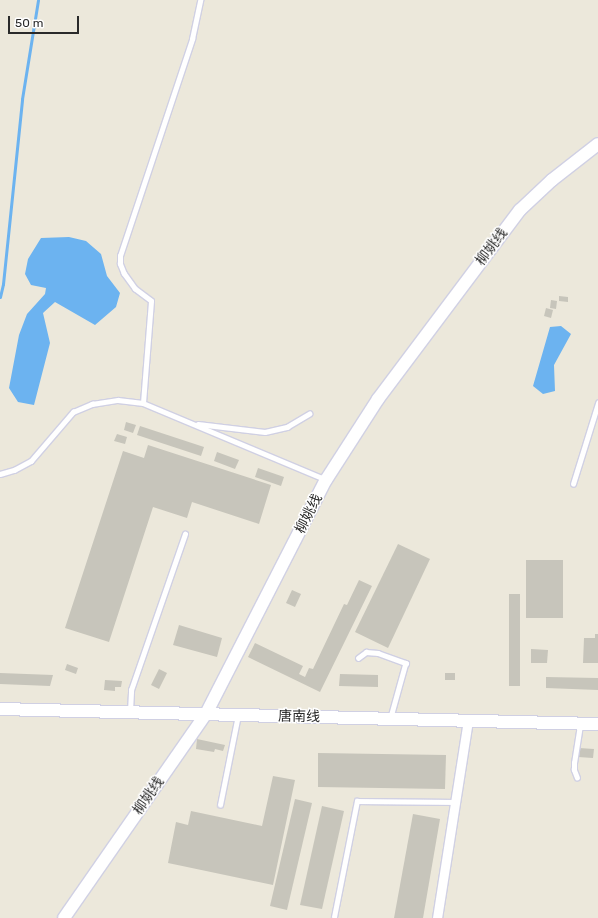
<!DOCTYPE html>
<meta charset="utf-8">
<style>
body{margin:0}
#map{position:relative;width:598px;height:918px;overflow:hidden;background:#ece8db;font-family:Rubik,"Noto Sans SC",sans-serif}
div>[style]{position:absolute}
[style*='--x']{left:calc(var(--x)*1px);top:calc(var(--y)*1px);width:calc(var(--w)*1px);rotate:calc(var(--a)*1deg)}
.water>*{inset:0;background:#6cb3f0}
.stream>*{height:3px;margin:-1.5px;padding:0 1.5px;transform-origin:1.5px;border-radius:1.5px;background:#6cb3f0}
.building>*{inset:0;background:#c7c5bb}
.roads{filter:drop-shadow(1px 0 #d0d0e3) drop-shadow(-1px 0 #d0d0e3) drop-shadow(0 1px #d0d0e3) drop-shadow(0 -1px #d0d0e3)}
.lane>*{height:4.5px;margin:-2.25px;padding:0 2.25px;transform-origin:2.25px;border-radius:2.25px;background:#fff}
.street>*{height:9px;margin:-4.5px;padding:0 4.5px;transform-origin:4.5px;border-radius:4.5px;background:#fff}
.secondary>*{height:12px;margin:-6px;padding:0 6px;transform-origin:6px;border-radius:6px;background:#fff}
span{translate:-50% -50%;white-space:nowrap;text-align:center;line-height:1.15;-webkit-text-stroke:3px #fff;paint-order:stroke}
.street-label{font-size:14px;color:#2a2a2a}
.scale{position:absolute;left:8px;top:16px;width:71px;height:18px;box-sizing:border-box;border:2px solid #2a2a2a;border-top:0;padding-left:5px;font-size:12px;line-height:14px;white-space:nowrap;color:#2a2a2a;-webkit-text-stroke:3px #fff;paint-order:stroke}
</style>
<div id="map">
<div class="water">
<div style="clip-path:polygon(69px 237px,86px 241px,101px 254px,107px 276px,120px 293px,116px 307px,95px 325px,55px 302px,43px 313px,50px 343px,34px 405px,18px 402px,9px 388px,19px 335px,27px 314px,45px 294px,46px 288px,31px 285px,25px 274px,28px 259px,41px 238px)"></div>
<div style="clip-path:polygon(561px 326px,571px 334px,554px 365px,555px 391px,543px 394px,533px 386px,550px 327px)"></div>
</div>
<div class="stream">
<div style="--x:0;--y:297;--w:13;--a:-77"></div>
<div style="--x:3;--y:284;--w:186;--a:-84.1"></div>
<div style="--x:22;--y:99;--w:100;--a:-80.8"></div>
</div>
<div class="building">
<div style="clip-path:polygon(559px 296px,568px 297px,568px 302px,559px 301px)"></div>
<div style="clip-path:polygon(551px 300px,557px 301px,556px 309px,550px 308px)"></div>
<div style="clip-path:polygon(546px 308px,553px 310px,551px 318px,544px 316px)"></div>
<div style="clip-path:polygon(126px 422px,136px 425px,133px 433px,124px 430px)"></div>
<div style="clip-path:polygon(140px 426px,204px 447px,201px 456px,137px 435px)"></div>
<div style="clip-path:polygon(117px 434px,127px 437px,125px 444px,114px 441px)"></div>
<div style="clip-path:polygon(148px 445px,271px 485px,259px 524px,192px 502px,187px 518px,153px 507px,109px 642px,65px 628px,123px 451px,144px 458px)"></div>
<div style="clip-path:polygon(217px 452px,239px 460px,235px 469px,214px 461px)"></div>
<div style="clip-path:polygon(258px 468px,284px 477px,281px 486px,255px 477px)"></div>
<div style="clip-path:polygon(398px 544px,430px 559px,388px 648px,355px 632px)"></div>
<div style="clip-path:polygon(526px 560px,563px 560px,563px 618px,526px 618px)"></div>
<div style="clip-path:polygon(359px 580px,372px 586px,320px 692px,248px 657px,255px 643px,303px 666px,299px 674px,305px 677px,309px 668px,313px 669px,344px 604px,347px 605px)"></div>
<div style="clip-path:polygon(292px 590px,301px 594px,295px 607px,286px 603px)"></div>
<div style="clip-path:polygon(509px 594px,520px 594px,520px 686px,509px 686px)"></div>
<div style="clip-path:polygon(179px 625px,222px 638px,217px 657px,173px 645px)"></div>
<div style="clip-path:polygon(595px 634px,598px 634px,598px 663px,583px 663px,584px 638px,595px 638px)"></div>
<div style="clip-path:polygon(531px 649px,548px 650px,547px 663px,531px 663px)"></div>
<div style="clip-path:polygon(67px 664px,78px 668px,76px 674px,65px 670px)"></div>
<div style="clip-path:polygon(159px 669px,167px 673px,159px 689px,151px 685px)"></div>
<div style="clip-path:polygon(0 673px,53px 675px,50px 686px,0 684px)"></div>
<div style="clip-path:polygon(445px 673px,455px 673px,455px 680px,445px 680px)"></div>
<div style="clip-path:polygon(340px 674px,378px 675px,378px 687px,339px 686px)"></div>
<div style="clip-path:polygon(546px 677px,598px 678px,598px 690px,546px 688px)"></div>
<div style="clip-path:polygon(105px 680px,122px 681px,121px 687px,115px 687px,115px 691px,104px 690px)"></div>
<div style="clip-path:polygon(197px 739px,225px 745px,223px 751px,215px 749px,214px 752px,196px 749px)"></div>
<div style="clip-path:polygon(579px 748px,594px 749px,593px 758px,578px 757px)"></div>
<div style="clip-path:polygon(318px 753px,446px 755px,445px 789px,318px 787px)"></div>
<div style="clip-path:polygon(273px 776px,295px 780px,273px 885px,168px 863px,176px 822px,188px 825px,191px 811px,262px 826px)"></div>
<div style="clip-path:polygon(295px 799px,312px 803px,287px 910px,270px 906px)"></div>
<div style="clip-path:polygon(322px 806px,344px 811px,322px 909px,300px 905px)"></div>
<div style="clip-path:polygon(413px 814px,440px 819px,423px 918px,394px 918px)"></div>
</div>
<div class="roads">
<div class="lane">
<div style="--x:143;--y:403;--w:102;--a:-85.5"></div>
<div style="--x:151;--y:301;--w:20;--a:-143"></div>
<div style="--x:135;--y:289;--w:19;--a:-126"></div>
<div style="--x:124;--y:274;--w:11;--a:-112"></div>
<div style="--x:120;--y:264;--w:8;--a:-90"></div>
<div style="--x:120;--y:256;--w:229;--a:-71.6"></div>
<div style="--x:192;--y:39;--w:40;--a:-78"></div>
<div style="--x:198;--y:424;--w:67;--a:6.8"></div>
<div style="--x:265;--y:432;--w:23;--a:-13"></div>
<div style="--x:287;--y:427;--w:26;--a:-31"></div>
<div style="--x:0;--y:474;--w:15;--a:-16"></div>
<div style="--x:14;--y:470;--w:19;--a:-28"></div>
<div style="--x:31;--y:461;--w:65;--a:-49.4"></div>
<div style="--x:73;--y:412;--w:21;--a:-23"></div>
<div style="--x:92;--y:404;--w:26;--a:-9"></div>
<div style="--x:118;--y:400;--w:25;--a:7"></div>
<div style="--x:143;--y:403;--w:197;--a:22.7"></div>
<div style="--x:573;--y:484;--w:85;--a:-72.8"></div>
<div style="--x:358;--y:658;--w:10;--a:-37"></div>
<div style="--x:366;--y:652;--w:12;--a:5"></div>
<div style="--x:378;--y:653;--w:30;--a:20"></div>
<div style="--x:406;--y:663;--w:56;--a:105.5"></div>
<div style="--x:130;--y:711;--w:21;--a:-87"></div>
<div style="--x:131;--y:690;--w:165;--a:-70.9"></div>
<div style="--x:577;--y:778;--w:9;--a:-111"></div>
<div style="--x:574;--y:770;--w:7;--a:-90"></div>
<div style="--x:574;--y:763;--w:38;--a:-81"></div>
<div style="--x:220;--y:805;--w:92;--a:-78.7"></div>
<div style="--x:334;--y:917;--w:118;--a:-78.8"></div>
<div style="--x:357;--y:801;--w:98;--a:0.6"></div>
</div>
<div class="street">
<div style="--x:437;--y:918;--w:199;--a:-81.1"></div>
</div>
<div class="secondary">
<div style="--x:0;--y:709;--w:598;--a:1.44"></div>
<div style="--x:64;--y:918;--w:249;--a:-55.2"></div>
<div style="--x:206;--y:714;--w:263;--a:-62.9"></div>
<div style="--x:326;--y:480;--w:96;--a:-57.3"></div>
<div style="--x:378;--y:399;--w:236;--a:-53.1"></div>
<div style="--x:520;--y:210;--w:44;--a:-43.2"></div>
<div style="--x:552;--y:180;--w:58;--a:-38"></div>
</div>
</div>
<div class="street-label">
<span style="left:492px;top:247px;rotate:-53deg">柳姚线</span>
<span style="left:309px;top:514px;rotate:-63deg">柳姚线</span>
<span style="left:299px;top:717px;rotate:1deg">唐南线</span>
<span style="left:149px;top:796px;rotate:-55deg">柳姚线</span>
</div>
<div class="scale">50 m</div>
</div>
